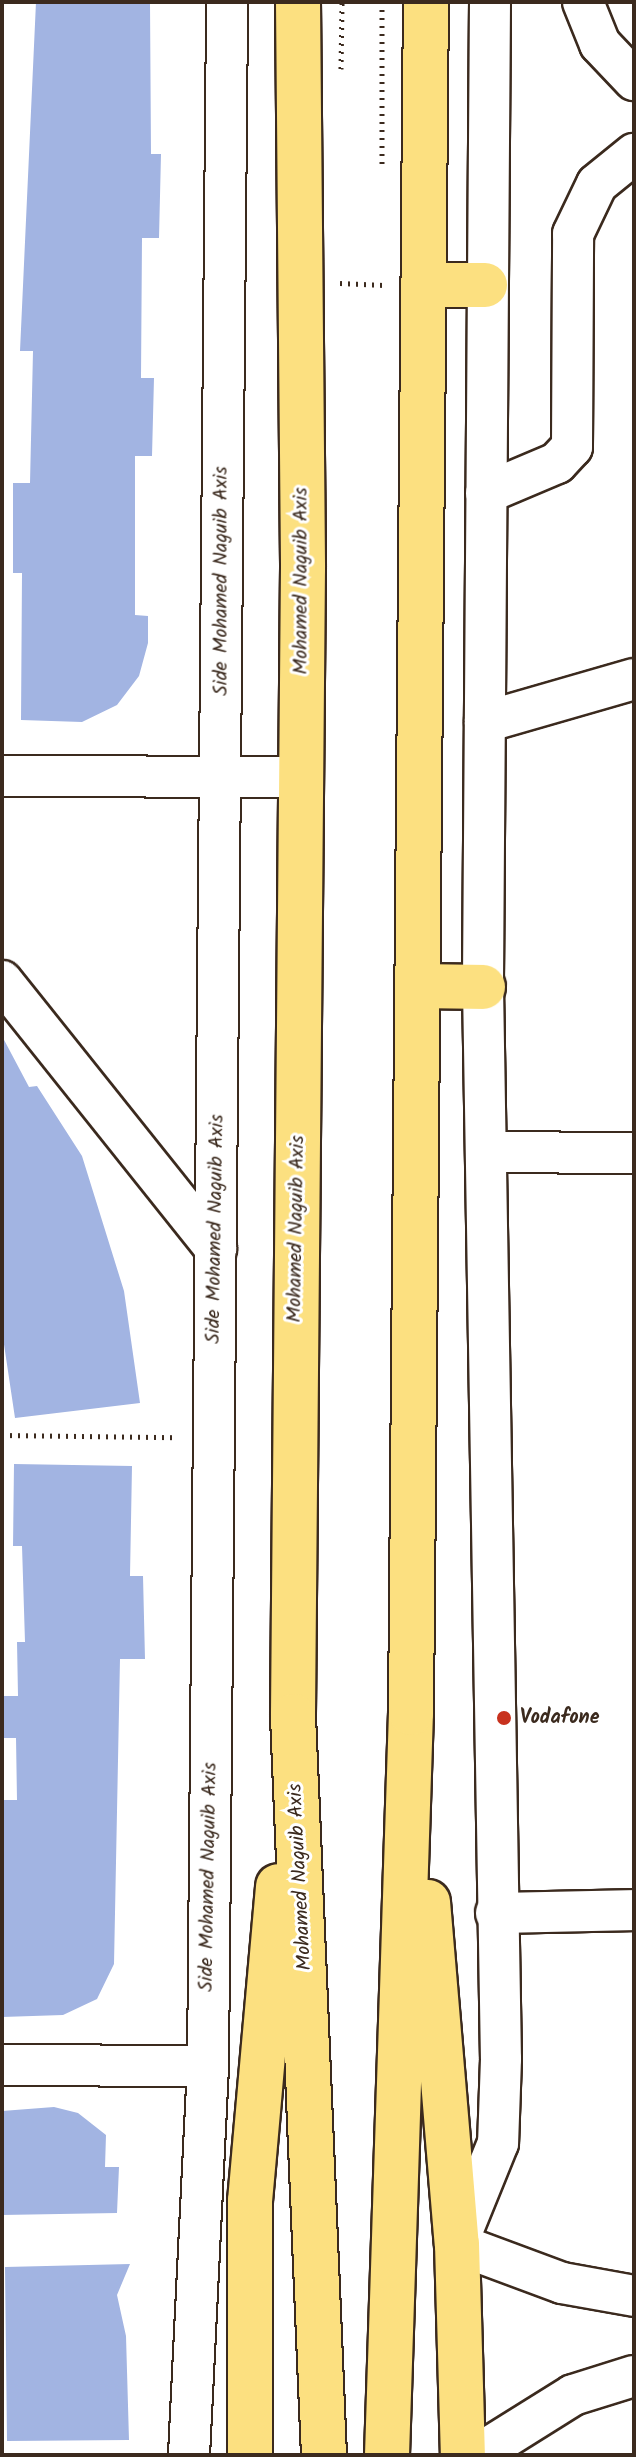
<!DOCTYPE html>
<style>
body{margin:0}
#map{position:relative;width:636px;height:2457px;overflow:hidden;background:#fff;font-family:Kalam,sans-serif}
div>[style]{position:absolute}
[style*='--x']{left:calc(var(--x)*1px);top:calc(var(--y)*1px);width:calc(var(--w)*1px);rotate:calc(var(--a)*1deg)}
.building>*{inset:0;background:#a2b4e2}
.path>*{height:5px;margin-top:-2.5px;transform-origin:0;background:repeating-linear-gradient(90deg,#3b2a1e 0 2px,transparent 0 8px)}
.roads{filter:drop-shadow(2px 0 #3b2a1e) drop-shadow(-2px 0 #3b2a1e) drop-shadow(0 2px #3b2a1e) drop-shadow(0 -2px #3b2a1e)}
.minor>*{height:40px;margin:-20px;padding:0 20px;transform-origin:20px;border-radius:20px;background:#fff}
.major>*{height:44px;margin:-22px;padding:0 22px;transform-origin:22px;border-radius:22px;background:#fce080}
.dots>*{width:22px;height:22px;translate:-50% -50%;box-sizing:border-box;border:4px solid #fff;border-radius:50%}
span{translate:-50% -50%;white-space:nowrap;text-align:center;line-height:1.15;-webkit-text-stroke:6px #fff;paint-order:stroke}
.street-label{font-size:20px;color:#3b2a1e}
.poi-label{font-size:20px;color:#3b2a1e;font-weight:700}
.left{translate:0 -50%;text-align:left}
.frame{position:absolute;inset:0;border:4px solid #3b2a1e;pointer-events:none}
</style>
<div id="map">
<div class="building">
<div style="clip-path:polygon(36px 2px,150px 2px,151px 154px,161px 154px,159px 238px,142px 238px,141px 378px,154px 378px,152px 456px,135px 456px,135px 615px,148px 616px,148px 643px,139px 676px,117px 705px,82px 722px,21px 720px,22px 573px,13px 573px,13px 483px,30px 483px,33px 351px,20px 351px)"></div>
<div style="clip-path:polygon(2px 1036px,29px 1087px,37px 1086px,82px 1156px,124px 1291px,140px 1403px,15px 1418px,2px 1331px)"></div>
<div style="clip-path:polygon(14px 1464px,132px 1466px,130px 1576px,143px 1576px,145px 1659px,120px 1659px,114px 1964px,97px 1999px,63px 2015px,2px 2017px,2px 1800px,17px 1800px,16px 1738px,2px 1738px,2px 1696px,18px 1696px,17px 1642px,25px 1642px,22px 1546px,13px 1546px)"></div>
<div style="clip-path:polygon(54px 2107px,78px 2113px,106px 2135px,105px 2167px,119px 2167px,117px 2213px,2px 2215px,2px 2111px)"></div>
<div style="clip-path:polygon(130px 2264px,117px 2295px,126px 2336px,129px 2440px,7px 2441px,5px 2267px)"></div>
</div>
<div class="path">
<div style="--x:382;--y:2;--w:166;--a:90"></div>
<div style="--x:341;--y:69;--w:67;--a:-89.1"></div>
<div style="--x:340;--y:283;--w:44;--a:2.6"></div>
<div style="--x:2;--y:1435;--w:175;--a:0.7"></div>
</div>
<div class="roads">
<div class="minor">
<div style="--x:490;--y:2;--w:985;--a:90.41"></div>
<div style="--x:483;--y:987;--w:1072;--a:89.04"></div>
<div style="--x:501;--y:2059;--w:84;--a:92"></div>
<div style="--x:498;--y:2143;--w:109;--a:112.1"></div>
<div style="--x:457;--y:2244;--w:112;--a:20.4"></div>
<div style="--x:562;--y:2283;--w:73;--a:10.2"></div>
<div style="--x:583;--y:2;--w:45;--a:68"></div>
<div style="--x:600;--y:44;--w:50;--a:46.6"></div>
<div style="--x:486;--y:493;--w:77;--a:-22.9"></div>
<div style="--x:557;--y:463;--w:22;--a:-47"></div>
<div style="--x:572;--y:447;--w:213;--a:-89.7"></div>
<div style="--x:573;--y:234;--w:55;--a:-64.4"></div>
<div style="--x:597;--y:184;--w:48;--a:-39"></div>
<div style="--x:485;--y:722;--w:155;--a:-16.1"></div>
<div style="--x:2;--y:776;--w:299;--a:0.2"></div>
<div style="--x:2;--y:981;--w:343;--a:51.4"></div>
<div style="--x:486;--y:1152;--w:148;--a:0.4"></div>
<div style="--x:496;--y:1913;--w:138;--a:-1.2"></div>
<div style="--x:2;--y:2065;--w:206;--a:0.3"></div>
<div style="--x:189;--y:2455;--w:389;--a:-87.2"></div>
<div style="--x:208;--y:2066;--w:2064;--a:-89.47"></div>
<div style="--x:477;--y:2455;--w:113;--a:-32"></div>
<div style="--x:573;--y:2395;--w:64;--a:-17.3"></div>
</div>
<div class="major">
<div style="--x:298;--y:2;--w:566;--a:89.49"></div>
<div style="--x:303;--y:568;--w:1148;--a:90.5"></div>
<div style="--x:293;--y:1716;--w:740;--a:87.6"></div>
<div style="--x:424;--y:285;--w:61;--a:0"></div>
<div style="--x:422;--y:986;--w:61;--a:0.9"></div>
<div style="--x:428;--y:1902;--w:343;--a:85.2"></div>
<div style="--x:457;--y:2244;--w:211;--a:88.4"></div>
<div style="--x:250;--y:2455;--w:254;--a:-90"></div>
<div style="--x:250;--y:2201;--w:316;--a:-84.9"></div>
<div style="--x:387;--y:2455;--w:742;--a:-88.15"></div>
<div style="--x:411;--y:1713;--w:1711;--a:-89.5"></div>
</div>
</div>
<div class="dots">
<div style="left:504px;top:1718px;background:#c8321e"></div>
</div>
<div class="street-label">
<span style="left:222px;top:581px;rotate:-90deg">Side Mohamed Naguib Axis</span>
<span style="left:302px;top:581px;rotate:-90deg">Mohamed Naguib Axis</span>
<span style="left:216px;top:1229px;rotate:-89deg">Side Mohamed Naguib Axis</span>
<span style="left:297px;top:1229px;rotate:-89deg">Mohamed Naguib Axis</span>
<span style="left:209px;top:1877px;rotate:-89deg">Side Mohamed Naguib Axis</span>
<span style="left:301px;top:1877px;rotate:-93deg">Mohamed Naguib Axis</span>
</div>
<div class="poi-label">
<span class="left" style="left:520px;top:1718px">Vodafone</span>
</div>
<div class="frame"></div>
</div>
